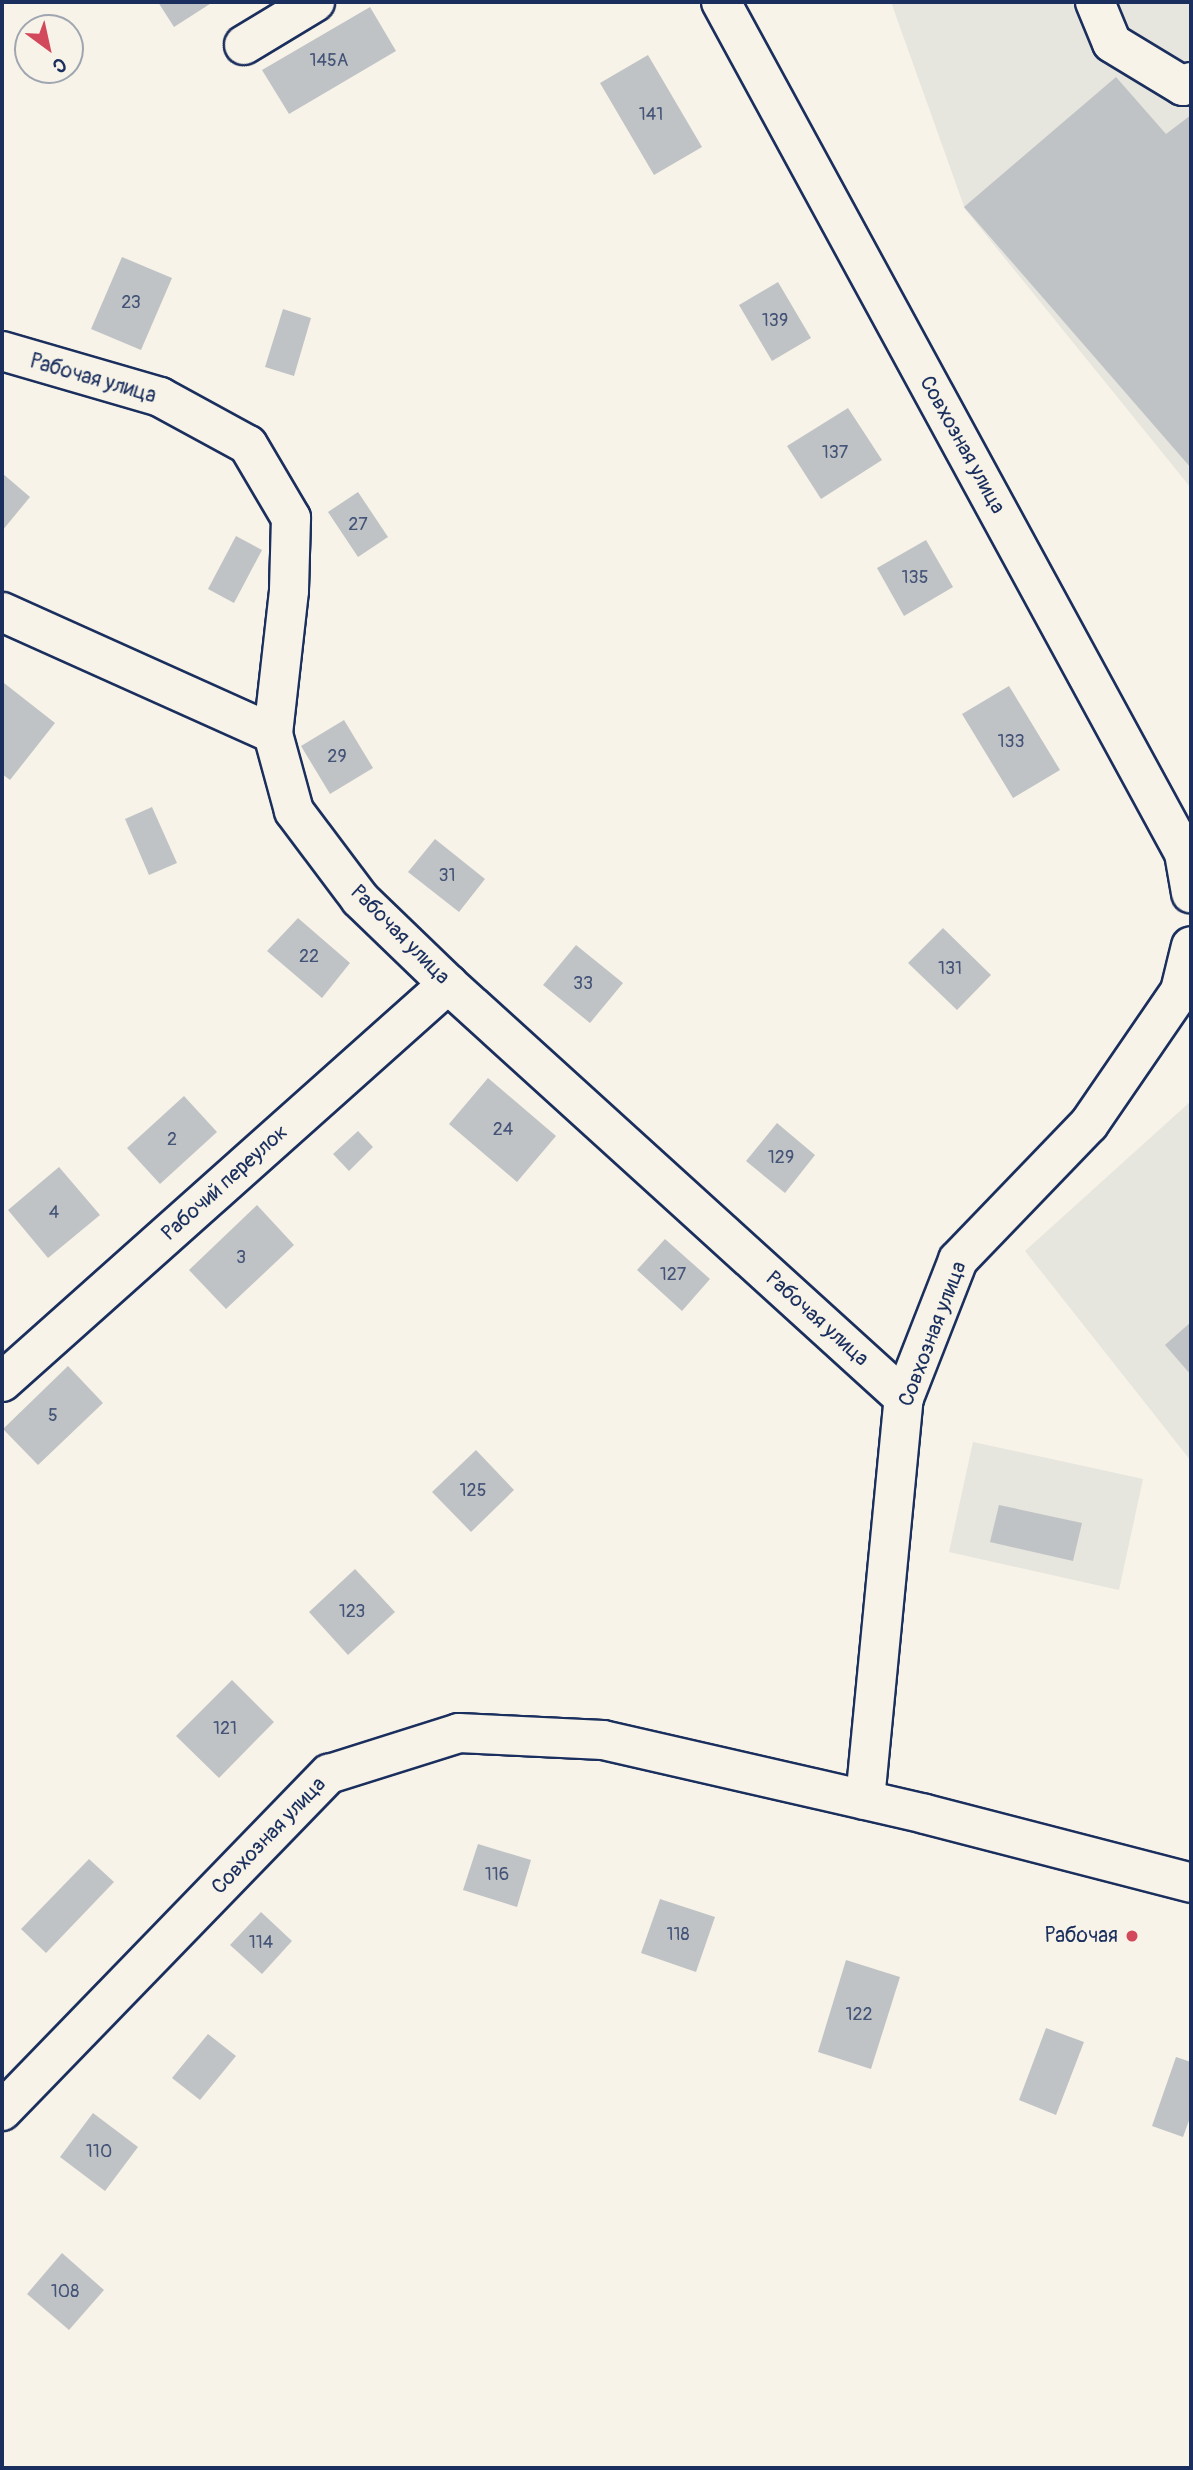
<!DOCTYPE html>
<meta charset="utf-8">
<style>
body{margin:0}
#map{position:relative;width:1193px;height:2470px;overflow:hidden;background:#f7f3e8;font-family:Pangolin,sans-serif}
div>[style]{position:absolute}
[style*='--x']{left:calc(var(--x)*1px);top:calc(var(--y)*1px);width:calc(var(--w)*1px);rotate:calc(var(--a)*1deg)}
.built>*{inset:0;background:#e6e5de}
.building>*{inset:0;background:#c0c3c5}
.roads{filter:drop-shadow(2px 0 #1b2f5e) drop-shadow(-2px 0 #1b2f5e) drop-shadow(0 2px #1b2f5e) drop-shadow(0 -2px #1b2f5e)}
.minor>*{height:38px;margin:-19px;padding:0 19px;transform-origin:19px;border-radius:19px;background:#f7f3e8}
.dots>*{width:19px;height:19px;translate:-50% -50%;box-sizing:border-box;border:4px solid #f7f3e8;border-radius:50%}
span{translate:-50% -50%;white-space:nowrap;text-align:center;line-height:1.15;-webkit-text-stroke:5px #f7f3e8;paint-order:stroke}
.number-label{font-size:18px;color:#445478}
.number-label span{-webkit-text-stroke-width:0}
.street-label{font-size:21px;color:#1b2f5e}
.poi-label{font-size:21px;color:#1b2f5e}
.right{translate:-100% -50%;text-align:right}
.frame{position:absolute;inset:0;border:4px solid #1b2f5e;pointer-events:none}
.north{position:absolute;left:14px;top:14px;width:70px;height:70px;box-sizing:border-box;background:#f7f3e8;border:2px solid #9fa5b1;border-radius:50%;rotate:147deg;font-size:19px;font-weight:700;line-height:28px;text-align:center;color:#1b2f5e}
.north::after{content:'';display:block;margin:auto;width:24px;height:32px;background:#d1495b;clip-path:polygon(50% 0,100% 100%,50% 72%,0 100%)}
</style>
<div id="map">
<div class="built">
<div style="clip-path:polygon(891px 2px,1191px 2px,1191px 488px,965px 209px)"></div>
<div style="clip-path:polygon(1191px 1101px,1191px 1461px,1025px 1251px)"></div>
<div style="clip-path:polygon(973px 1442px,1143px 1479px,1119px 1590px,949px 1552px)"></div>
</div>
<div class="building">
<div style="clip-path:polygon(158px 2px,213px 2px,174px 27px)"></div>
<div style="clip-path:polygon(370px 7px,396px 51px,289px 114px,262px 70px)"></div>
<div style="clip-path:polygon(648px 55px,702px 147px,654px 175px,600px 83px)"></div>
<div style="clip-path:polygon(1116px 77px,1166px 134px,1191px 115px,1191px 468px,964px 207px)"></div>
<div style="clip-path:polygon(122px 257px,172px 278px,141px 350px,91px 329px)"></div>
<div style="clip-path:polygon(778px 282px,811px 338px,772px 361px,739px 305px)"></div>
<div style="clip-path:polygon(283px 309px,311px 318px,294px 376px,265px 367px)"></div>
<div style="clip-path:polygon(848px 408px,882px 460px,821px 499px,787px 446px)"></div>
<div style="clip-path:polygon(2px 473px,30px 497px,2px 531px)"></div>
<div style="clip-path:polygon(358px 492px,388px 537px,358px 557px,328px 512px)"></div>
<div style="clip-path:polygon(236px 536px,262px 550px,234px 603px,208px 589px)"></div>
<div style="clip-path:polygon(926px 540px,953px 587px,904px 616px,877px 568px)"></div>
<div style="clip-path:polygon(4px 683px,55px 723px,10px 780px,2px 774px)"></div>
<div style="clip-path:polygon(1009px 686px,1060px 770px,1013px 798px,962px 714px)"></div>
<div style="clip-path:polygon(344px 720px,373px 768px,330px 794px,301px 746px)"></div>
<div style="clip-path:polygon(152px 807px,177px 863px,149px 875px,125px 819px)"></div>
<div style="clip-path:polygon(435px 839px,485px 879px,459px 912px,408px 872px)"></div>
<div style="clip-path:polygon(298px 918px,350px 963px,322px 998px,267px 951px)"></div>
<div style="clip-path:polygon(943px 928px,991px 975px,957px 1010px,908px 963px)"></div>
<div style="clip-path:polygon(576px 945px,623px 983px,590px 1023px,543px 985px)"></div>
<div style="clip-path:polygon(488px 1078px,556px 1136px,517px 1182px,449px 1124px)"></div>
<div style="clip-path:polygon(184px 1096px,217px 1132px,160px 1184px,127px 1148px)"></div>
<div style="clip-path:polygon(777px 1123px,815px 1155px,785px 1193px,746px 1161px)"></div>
<div style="clip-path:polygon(358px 1131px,373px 1147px,349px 1171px,333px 1154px)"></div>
<div style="clip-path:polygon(59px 1167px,100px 1215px,48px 1258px,8px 1210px)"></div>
<div style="clip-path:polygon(257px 1205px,294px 1245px,226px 1309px,189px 1270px)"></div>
<div style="clip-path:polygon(665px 1239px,710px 1279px,682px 1311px,637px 1270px)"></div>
<div style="clip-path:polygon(1191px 1322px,1191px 1375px,1165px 1345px)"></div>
<div style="clip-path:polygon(68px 1366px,103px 1403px,38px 1465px,3px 1429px)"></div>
<div style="clip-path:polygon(476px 1450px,514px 1490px,471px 1532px,432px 1492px)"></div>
<div style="clip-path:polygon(999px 1505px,1082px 1523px,1073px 1561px,990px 1542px)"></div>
<div style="clip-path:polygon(355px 1569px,395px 1612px,348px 1655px,309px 1612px)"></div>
<div style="clip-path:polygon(232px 1680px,274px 1722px,219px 1778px,176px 1736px)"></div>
<div style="clip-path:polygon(478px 1844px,531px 1860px,517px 1907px,463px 1890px)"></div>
<div style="clip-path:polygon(89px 1859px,114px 1882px,46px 1953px,21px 1929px)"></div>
<div style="clip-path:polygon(660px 1899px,715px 1917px,696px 1972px,641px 1953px)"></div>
<div style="clip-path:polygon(261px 1912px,292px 1941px,262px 1974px,230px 1945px)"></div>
<div style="clip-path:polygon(846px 1960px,900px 1977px,871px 2069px,818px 2052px)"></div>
<div style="clip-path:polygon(1046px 2028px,1084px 2042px,1056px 2115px,1019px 2100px)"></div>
<div style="clip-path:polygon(208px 2034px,236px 2056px,200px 2100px,172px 2078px)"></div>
<div style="clip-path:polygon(1176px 2057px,1191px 2062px,1191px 2115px,1183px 2137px,1152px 2126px)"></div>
<div style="clip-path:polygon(93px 2113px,138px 2147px,105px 2191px,60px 2157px)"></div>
<div style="clip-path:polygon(62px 2253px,104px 2290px,69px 2330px,27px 2294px)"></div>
</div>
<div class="roads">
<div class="minor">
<div style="--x:721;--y:2;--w:969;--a:61.45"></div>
<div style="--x:1184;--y:853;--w:41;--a:80.1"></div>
<div style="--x:1095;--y:2;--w:44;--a:67.5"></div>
<div style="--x:1112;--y:43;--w:83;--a:31.2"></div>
<div style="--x:1183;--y:86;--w:9;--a:-27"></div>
<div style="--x:244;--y:45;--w:83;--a:-31.2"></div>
<div style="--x:2;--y:351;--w:165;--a:16.2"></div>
<div style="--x:160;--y:397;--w:100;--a:28.6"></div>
<div style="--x:248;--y:445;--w:85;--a:59.5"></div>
<div style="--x:291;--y:518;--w:73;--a:91.6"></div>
<div style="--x:289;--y:591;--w:144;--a:96.4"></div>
<div style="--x:273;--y:734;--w:80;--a:74.7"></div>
<div style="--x:294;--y:811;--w:110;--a:53.1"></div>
<div style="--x:360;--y:899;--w:122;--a:44"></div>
<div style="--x:448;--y:984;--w:616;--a:42.24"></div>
<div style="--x:2;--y:612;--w:297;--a:24.2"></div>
<div style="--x:2;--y:1382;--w:598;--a:-41.74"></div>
<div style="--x:865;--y:1800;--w:404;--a:-84.5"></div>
<div style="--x:904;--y:1398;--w:148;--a:-68.6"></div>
<div style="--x:958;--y:1260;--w:189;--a:-46.1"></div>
<div style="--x:1089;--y:1124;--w:161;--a:-55.6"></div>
<div style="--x:1180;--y:991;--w:46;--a:-76.3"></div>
<div style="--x:2;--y:2111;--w:470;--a:-45.9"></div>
<div style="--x:329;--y:1774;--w:136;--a:-17.5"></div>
<div style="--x:459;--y:1733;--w:144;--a:2.8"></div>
<div style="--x:603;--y:1740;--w:330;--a:12.9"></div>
<div style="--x:925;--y:1814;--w:275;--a:14.5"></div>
</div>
</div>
<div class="dots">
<div style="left:1132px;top:1936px;background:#d1495b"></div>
</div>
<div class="number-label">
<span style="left:329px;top:61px">145А</span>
<span style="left:651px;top:115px">141</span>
<span style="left:131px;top:303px">23</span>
<span style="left:775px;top:321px">139</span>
<span style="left:835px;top:453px">137</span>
<span style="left:358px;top:525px">27</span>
<span style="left:915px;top:578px">135</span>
<span style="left:1011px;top:742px">133</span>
<span style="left:337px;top:757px">29</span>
<span style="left:447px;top:876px">31</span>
<span style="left:309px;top:957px">22</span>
<span style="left:950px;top:969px">131</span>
<span style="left:583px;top:984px">33</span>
<span style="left:503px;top:1130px">24</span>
<span style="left:172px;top:1140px">2</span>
<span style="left:781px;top:1158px">129</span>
<span style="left:54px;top:1213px">4</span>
<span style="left:241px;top:1258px">3</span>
<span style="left:673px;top:1275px">127</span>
<span style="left:53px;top:1416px">5</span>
<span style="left:473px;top:1491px">125</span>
<span style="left:352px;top:1612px">123</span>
<span style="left:225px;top:1729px">121</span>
<span style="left:497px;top:1875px">116</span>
<span style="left:678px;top:1935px">118</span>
<span style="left:261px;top:1943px">114</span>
<span style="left:859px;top:2015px">122</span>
<span style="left:99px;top:2152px">110</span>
<span style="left:65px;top:2292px">108</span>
</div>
<div class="street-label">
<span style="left:93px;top:379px;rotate:16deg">Рабочая улица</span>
<span style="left:962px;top:445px;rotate:61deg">Совхозная улица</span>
<span style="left:400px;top:935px;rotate:45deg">Рабочая улица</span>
<span style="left:225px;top:1183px;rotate:-42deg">Рабочий переулок</span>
<span style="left:817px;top:1319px;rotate:42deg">Рабочая улица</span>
<span style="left:933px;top:1334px;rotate:-69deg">Совхозная улица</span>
<span style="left:269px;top:1836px;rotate:-46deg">Совхозная улица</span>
</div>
<div class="poi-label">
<span class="right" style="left:1118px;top:1936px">Рабочая</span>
</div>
<div class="frame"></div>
<div class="north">С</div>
</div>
